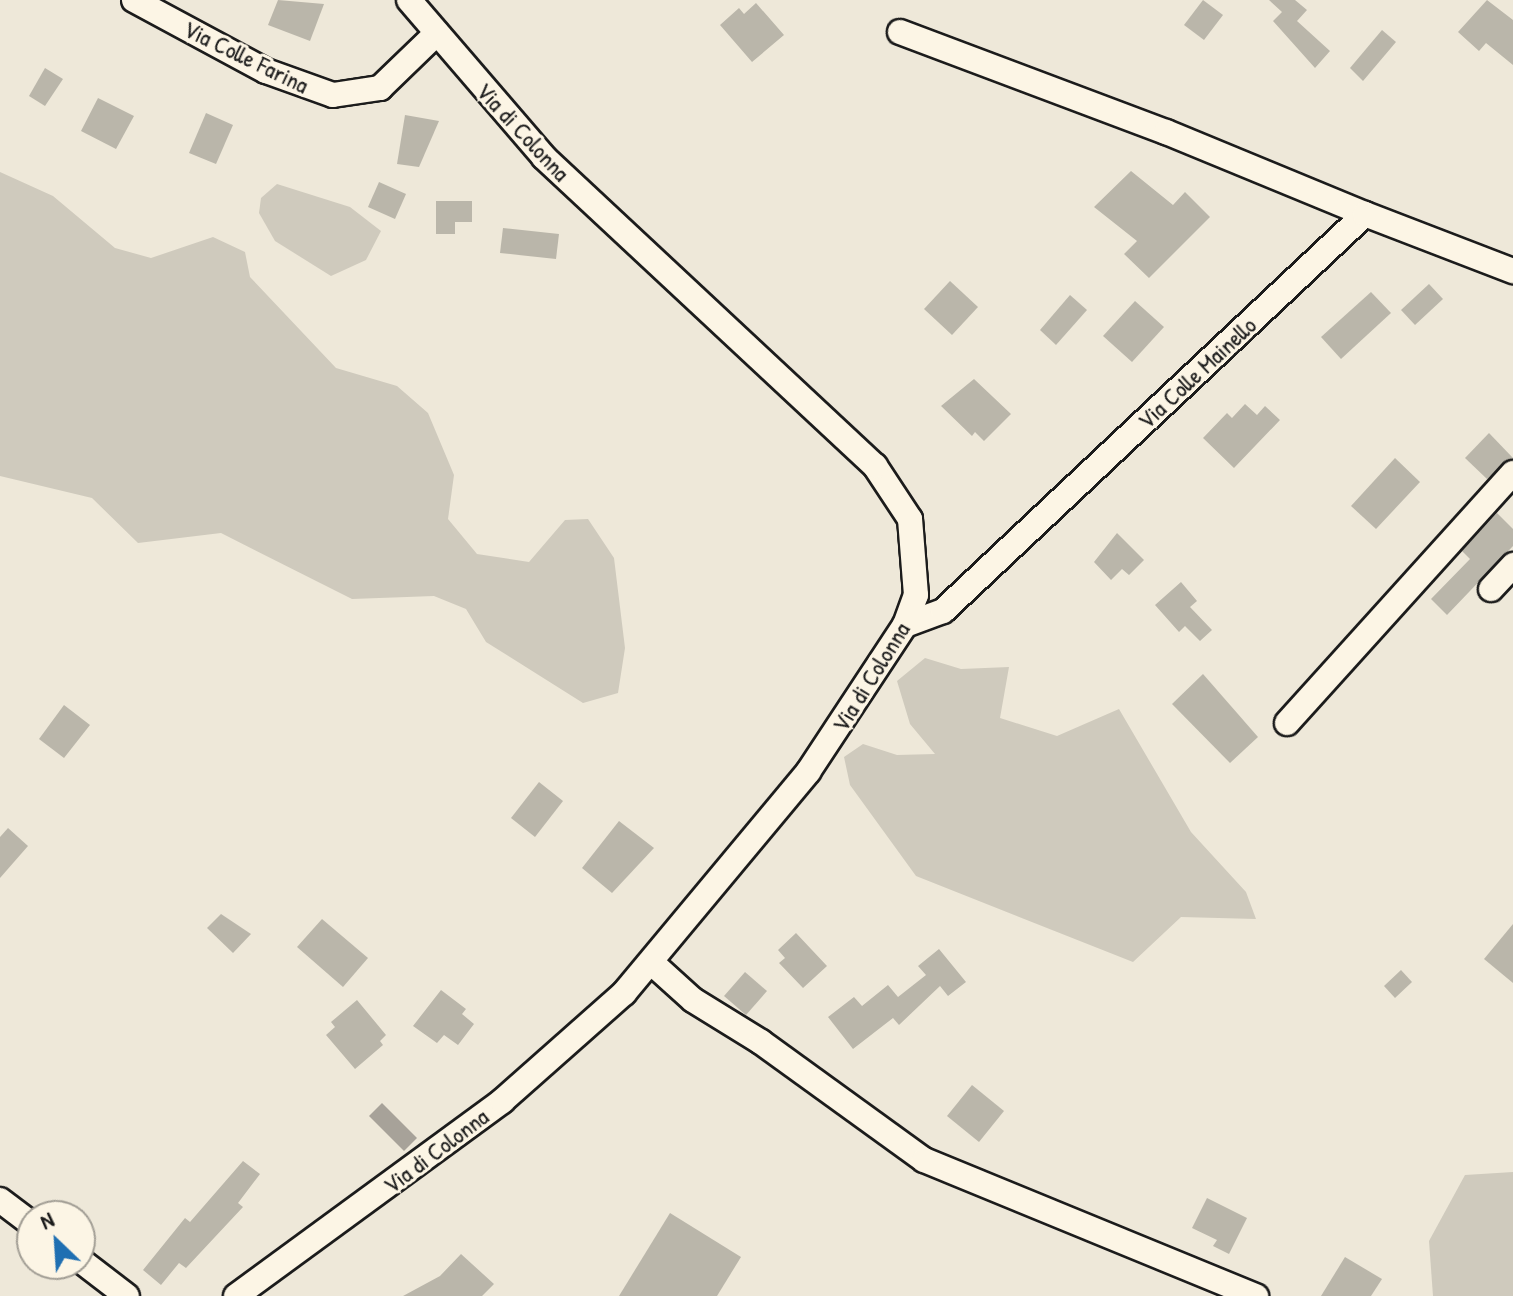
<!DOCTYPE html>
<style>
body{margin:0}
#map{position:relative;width:1513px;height:1296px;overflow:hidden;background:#eee8d9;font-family:"Patrick Hand",sans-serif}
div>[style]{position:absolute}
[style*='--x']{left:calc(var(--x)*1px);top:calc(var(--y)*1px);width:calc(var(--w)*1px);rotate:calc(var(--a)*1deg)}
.green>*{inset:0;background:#cfcabd}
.water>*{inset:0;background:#a7a299}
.building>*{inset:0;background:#bab6aa}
.roads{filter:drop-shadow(2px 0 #1c1c1c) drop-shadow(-2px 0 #1c1c1c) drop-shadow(0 2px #1c1c1c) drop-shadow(0 -2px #1c1c1c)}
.minor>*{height:24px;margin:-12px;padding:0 12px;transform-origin:12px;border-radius:12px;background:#fcf5e5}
span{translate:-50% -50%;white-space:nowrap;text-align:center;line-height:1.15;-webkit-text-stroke:6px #fcf5e5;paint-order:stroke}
.street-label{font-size:24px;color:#1c1c1c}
.north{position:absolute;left:16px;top:1200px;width:80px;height:80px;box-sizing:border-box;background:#fcf5e5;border:2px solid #a29e95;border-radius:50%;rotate:335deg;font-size:22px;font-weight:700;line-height:32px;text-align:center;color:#1c1c1c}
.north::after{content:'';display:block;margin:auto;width:28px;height:36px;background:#1f6fb2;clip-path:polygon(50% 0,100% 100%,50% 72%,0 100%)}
</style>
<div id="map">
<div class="green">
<div style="clip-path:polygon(0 172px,53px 196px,115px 248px,151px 258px,213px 237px,245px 252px,250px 277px,336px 368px,397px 386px,428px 413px,454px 475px,448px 519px,477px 554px,529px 562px,565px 520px,588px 519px,614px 558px,625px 648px,618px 693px,583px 703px,486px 642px,466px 609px,434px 596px,352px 599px,221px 533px,138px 543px,92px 498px,0 476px)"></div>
<div style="clip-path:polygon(277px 184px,350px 207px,381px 231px,366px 260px,331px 276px,275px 241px,259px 213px,261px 198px)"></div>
<div style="clip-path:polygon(925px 658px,961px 669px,1009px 667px,1000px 718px,1057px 736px,1119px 709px,1191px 832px,1246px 892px,1256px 919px,1181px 917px,1133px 962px,916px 876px,850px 785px,844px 757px,863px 744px,897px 755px,935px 754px,910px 724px,897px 681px)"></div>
<div style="clip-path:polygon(1513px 1172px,1513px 1296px,1433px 1296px,1429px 1241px,1465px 1175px)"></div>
</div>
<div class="water">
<div style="clip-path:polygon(382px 1103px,417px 1138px,404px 1151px,369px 1116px)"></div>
</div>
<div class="building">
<div style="clip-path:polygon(278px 0,324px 4px,310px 41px,268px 25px)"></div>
<div style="clip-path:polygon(1203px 0,1223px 15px,1204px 40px,1184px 25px)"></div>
<div style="clip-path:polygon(1269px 0,1295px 0,1307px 10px,1297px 21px,1330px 51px,1315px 68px,1273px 21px,1282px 12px)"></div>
<div style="clip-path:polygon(1487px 0,1513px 20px,1513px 65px,1486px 43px,1479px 51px,1458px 32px)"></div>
<div style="clip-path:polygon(756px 3px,784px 35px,752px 62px,720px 25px,739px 8px,744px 14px)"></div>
<div style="clip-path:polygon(1382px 30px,1396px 42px,1363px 81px,1350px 68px)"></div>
<div style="clip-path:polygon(45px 68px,63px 79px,45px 106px,29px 96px)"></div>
<div style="clip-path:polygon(98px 98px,134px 116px,116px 149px,81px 131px)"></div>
<div style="clip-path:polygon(206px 113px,233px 125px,216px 164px,189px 153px)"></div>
<div style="clip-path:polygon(405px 115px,439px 121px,419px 167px,397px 164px)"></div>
<div style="clip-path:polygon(1131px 171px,1173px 205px,1185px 192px,1210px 217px,1149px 278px,1124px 254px,1137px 241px,1094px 207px)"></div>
<div style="clip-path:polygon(379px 182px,406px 194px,395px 219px,368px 207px)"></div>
<div style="clip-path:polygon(436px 201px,472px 201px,472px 222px,455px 222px,455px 234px,436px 234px)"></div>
<div style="clip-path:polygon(503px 228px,559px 234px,556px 259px,500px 253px)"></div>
<div style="clip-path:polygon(950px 281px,978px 307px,952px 335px,924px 309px)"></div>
<div style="clip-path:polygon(1429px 284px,1443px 299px,1415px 325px,1401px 310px)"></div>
<div style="clip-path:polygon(1371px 292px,1391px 313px,1341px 359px,1321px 337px)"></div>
<div style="clip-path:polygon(1070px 295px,1087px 310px,1056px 345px,1040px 330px)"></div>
<div style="clip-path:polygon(1135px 301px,1164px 327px,1132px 362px,1103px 336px)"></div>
<div style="clip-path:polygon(974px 379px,1011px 414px,984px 441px,975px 432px,972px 436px,941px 406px)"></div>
<div style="clip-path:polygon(1245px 404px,1257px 415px,1265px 406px,1280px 420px,1234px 468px,1203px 438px,1227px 413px,1232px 418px)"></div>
<div style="clip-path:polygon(1489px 433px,1513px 458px,1487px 479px,1465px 458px)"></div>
<div style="clip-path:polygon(1395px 458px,1420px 482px,1376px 529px,1351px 506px)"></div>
<div style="clip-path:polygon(1497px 513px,1513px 529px,1513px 546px,1447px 615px,1431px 599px,1470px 559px,1462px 551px)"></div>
<div style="clip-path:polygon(1117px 533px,1144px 560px,1129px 575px,1122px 569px,1111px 580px,1094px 562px)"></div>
<div style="clip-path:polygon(1181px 582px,1197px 601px,1190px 607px,1212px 630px,1200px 641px,1185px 626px,1179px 632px,1155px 605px)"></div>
<div style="clip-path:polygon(1203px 674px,1258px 737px,1230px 763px,1172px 704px)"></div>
<div style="clip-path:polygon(64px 705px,90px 725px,64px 758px,39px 739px)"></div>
<div style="clip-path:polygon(539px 782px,563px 801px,535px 837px,511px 818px)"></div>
<div style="clip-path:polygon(619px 821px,654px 848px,612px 893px,582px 868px)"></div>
<div style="clip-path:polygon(8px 828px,28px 846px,0 878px,0 837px)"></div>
<div style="clip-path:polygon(221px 914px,251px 934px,233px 953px,207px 928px)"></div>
<div style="clip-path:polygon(322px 919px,368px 958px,343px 987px,297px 947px)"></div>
<div style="clip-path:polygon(1513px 924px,1513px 983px,1484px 959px)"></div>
<div style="clip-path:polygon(796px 933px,827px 966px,803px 988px,779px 963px,785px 958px,778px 950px)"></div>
<div style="clip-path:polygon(939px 949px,966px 982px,948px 996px,940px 986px,899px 1025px,893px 1018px,853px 1049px,828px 1017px,854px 997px,862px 1006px,888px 985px,898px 997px,926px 975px,918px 966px)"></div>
<div style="clip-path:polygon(1401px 970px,1412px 982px,1395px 998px,1384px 986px)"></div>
<div style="clip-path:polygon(745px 972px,767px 991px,746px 1015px,724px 996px)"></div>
<div style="clip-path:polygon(441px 990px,466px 1009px,462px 1014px,474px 1024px,458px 1045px,444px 1035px,437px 1043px,413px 1026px)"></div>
<div style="clip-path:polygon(357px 1000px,386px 1035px,380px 1041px,383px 1045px,355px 1069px,326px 1035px,335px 1027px,331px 1022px)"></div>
<div style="clip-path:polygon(972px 1085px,1004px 1111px,979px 1142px,947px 1116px)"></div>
<div style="clip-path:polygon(243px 1161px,260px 1174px,238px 1203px,243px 1207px,186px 1268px,179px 1263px,161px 1285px,143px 1270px,185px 1218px,190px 1222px)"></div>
<div style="clip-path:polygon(1207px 1198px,1247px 1218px,1229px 1254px,1213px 1246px,1217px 1240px,1192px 1228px)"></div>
<div style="clip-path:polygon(670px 1213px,741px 1257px,717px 1296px,619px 1296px)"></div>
<div style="clip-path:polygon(461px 1254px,494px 1284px,482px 1296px,403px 1296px,440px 1276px)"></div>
<div style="clip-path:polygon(1345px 1257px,1382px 1279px,1371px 1296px,1321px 1296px)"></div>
</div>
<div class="roads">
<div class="minor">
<div style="--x:134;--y:0;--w:150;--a:28.3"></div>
<div style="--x:266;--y:71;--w:71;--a:19.7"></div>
<div style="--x:333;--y:95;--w:48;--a:-8.5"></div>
<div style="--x:380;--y:88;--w:79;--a:-44"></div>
<div style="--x:900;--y:32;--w:284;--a:20.6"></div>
<div style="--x:1166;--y:132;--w:215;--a:22.4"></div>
<div style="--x:1491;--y:589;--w:33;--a:-47"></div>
<div style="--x:905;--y:625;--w:40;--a:-20.2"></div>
<div style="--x:943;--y:611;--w:579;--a:-43.25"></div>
<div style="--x:1365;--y:214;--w:159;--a:21.1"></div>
<div style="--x:1287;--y:723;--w:337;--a:-47.9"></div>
<div style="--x:652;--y:963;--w:55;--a:42.1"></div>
<div style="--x:693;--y:1000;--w:80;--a:31.7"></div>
<div style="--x:761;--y:1042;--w:201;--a:35.9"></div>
<div style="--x:924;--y:1160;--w:359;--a:22.3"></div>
<div style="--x:0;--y:1200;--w:40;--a:37"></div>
<div style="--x:80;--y:1260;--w:59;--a:37.5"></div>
<div style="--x:236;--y:1296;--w:330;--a:-36.2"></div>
<div style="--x:502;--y:1101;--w:163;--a:-41.5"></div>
<div style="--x:624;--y:993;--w:288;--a:-50.2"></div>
<div style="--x:808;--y:772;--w:176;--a:-56.6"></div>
<div style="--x:905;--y:625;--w:32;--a:-70"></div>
<div style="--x:916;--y:595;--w:76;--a:-94.5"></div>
<div style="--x:910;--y:519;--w:64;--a:-123.4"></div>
<div style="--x:875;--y:466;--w:453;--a:-137"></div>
<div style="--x:544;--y:157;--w:207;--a:-130.7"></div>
</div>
</div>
<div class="street-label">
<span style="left:246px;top:57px;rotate:26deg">Via Colle Farina</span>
<span style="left:523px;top:132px;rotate:47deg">Via di Colonna</span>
<span style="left:1197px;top:373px;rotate:-43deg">Via Colle Mainello</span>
<span style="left:871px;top:677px;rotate:-58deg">Via di Colonna</span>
<span style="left:436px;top:1151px;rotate:-37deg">Via di Colonna</span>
</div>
<div class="north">N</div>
</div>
